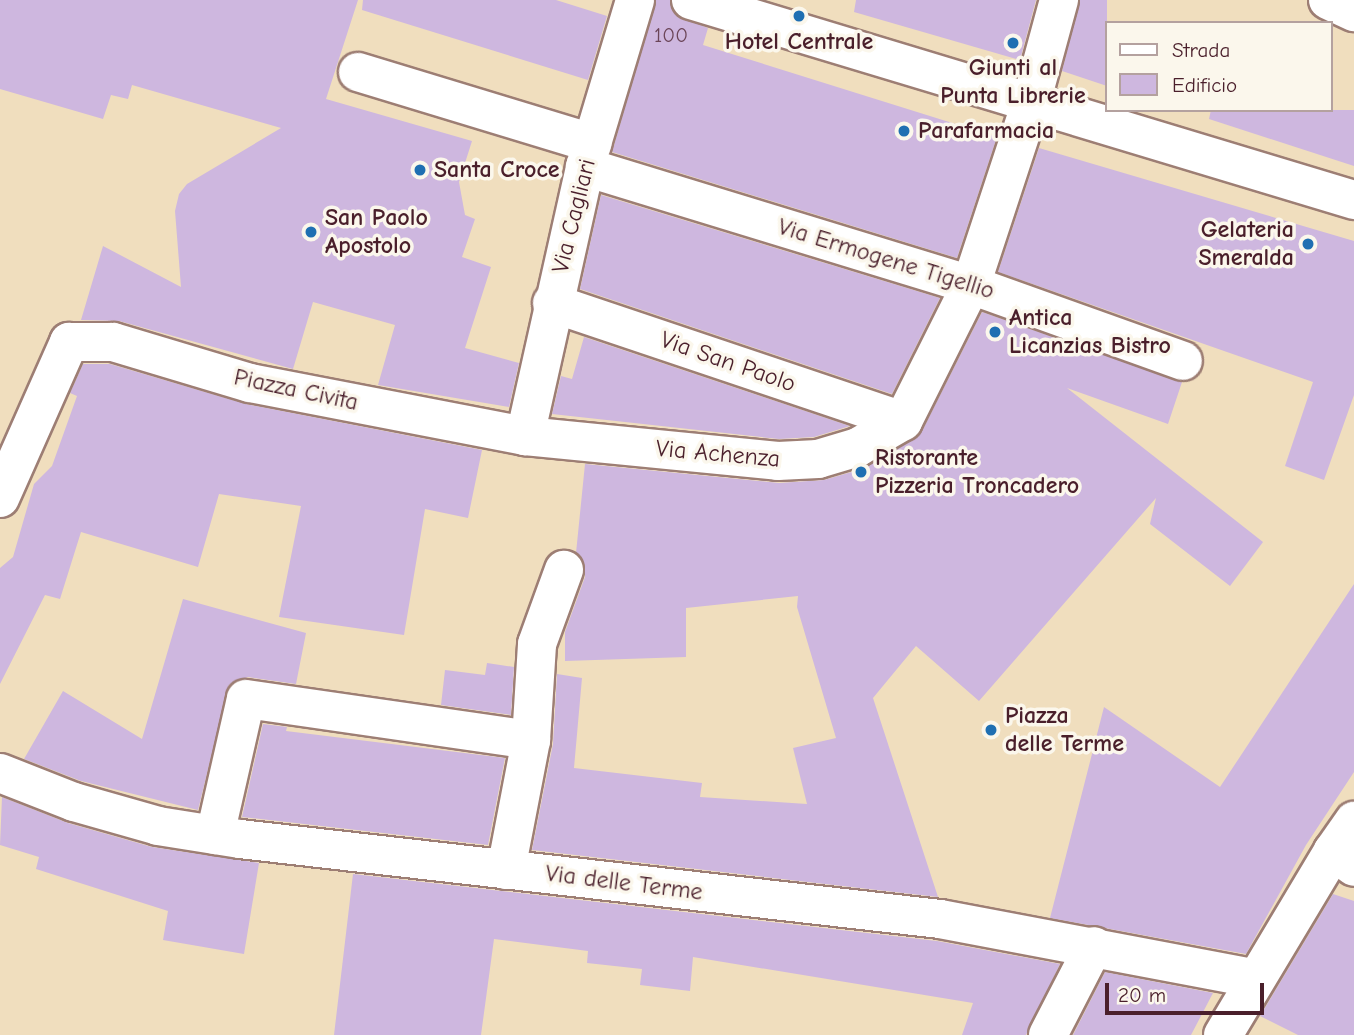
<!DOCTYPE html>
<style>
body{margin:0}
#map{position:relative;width:1354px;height:1035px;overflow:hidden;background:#f0debe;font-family:"Comic Neue",sans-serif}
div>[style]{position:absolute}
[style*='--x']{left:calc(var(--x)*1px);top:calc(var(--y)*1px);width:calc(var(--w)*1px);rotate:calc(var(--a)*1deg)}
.building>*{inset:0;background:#ceb7df}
.roads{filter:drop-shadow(2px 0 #9d7e74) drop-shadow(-2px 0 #9d7e74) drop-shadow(0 2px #9d7e74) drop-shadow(0 -2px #9d7e74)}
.pedestrian>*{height:38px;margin:-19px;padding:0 19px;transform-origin:19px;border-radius:19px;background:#fff}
.minor>*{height:38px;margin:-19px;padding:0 19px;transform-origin:19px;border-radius:19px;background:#fff}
.dots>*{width:19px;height:19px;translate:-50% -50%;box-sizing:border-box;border:4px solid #fbf7ec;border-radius:50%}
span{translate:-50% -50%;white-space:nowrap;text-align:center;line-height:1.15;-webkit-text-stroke:7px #fbf7ec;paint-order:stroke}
.number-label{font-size:21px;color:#6b4558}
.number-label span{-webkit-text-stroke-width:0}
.poi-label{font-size:24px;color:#4a1f2b;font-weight:700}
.left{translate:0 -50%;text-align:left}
.right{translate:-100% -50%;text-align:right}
.street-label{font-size:24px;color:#4a1f2b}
.legend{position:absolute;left:1105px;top:21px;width:228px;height:91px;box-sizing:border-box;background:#fbf7ec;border:2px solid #b4a19f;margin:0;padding:9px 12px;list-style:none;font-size:21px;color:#4a1f2b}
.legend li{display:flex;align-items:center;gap:14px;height:35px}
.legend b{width:35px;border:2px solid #b4a19f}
.scale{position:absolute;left:1105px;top:983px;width:159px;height:32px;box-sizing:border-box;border:4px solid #4a1f2b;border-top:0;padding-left:9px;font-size:21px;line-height:24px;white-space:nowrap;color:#4a1f2b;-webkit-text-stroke:5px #fbf7ec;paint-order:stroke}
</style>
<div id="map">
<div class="building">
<div style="clip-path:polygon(0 0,358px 0,326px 99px,472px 141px,459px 182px,465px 215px,475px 219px,462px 257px,491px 267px,465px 348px,519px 363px,509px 407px,378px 385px,395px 325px,313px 302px,293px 369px,119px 321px,81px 320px,103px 246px,181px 287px,175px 211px,179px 194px,187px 184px,281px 128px,132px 85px,128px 99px,111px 95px,103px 119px,0 89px)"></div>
<div style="clip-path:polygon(363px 0,556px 0,607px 16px,588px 80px,362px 10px)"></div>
<div style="clip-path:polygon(656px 0,670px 0,676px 15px,708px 28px,703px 45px,997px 137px,957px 258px,612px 152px)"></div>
<div style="clip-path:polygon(856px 0,1036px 0,1020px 60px,854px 12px)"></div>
<div style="clip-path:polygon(1080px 0,1107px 0,1107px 86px,1062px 71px)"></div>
<div style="clip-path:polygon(1211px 110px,1354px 110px,1354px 166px,1209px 119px)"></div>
<div style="clip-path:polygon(1039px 148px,1354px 241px,1354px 395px,1324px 480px,1285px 466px,1313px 382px,998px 272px)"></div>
<div style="clip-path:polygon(601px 195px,940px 298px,892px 394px,580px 289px)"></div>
<div style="clip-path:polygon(982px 312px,1182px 382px,1168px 424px,1067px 388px,1263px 542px,1230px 586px,1150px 524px,1156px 498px,979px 701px,916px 646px,873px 698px,938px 897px,532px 850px,553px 744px,557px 674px,582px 678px,574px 768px,702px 783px,700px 797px,807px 804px,793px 748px,836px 738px,797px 607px,798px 596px,686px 608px,686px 657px,565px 661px,565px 632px,585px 577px,585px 566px,576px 553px,585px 464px,779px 483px,824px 480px,865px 468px,922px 431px)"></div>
<div style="clip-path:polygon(584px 337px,850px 426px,814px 437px,779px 439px,552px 414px,561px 376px,572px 379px)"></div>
<div style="clip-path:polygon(83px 364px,110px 364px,246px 404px,482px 450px,468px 518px,425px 509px,404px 635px,279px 617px,301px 506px,219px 494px,198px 567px,81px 532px,60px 599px,45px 595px,0 684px,0 568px,13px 557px,34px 484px,52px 466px,77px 396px,70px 393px)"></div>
<div style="clip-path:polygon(1354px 584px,1354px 772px,1306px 845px,1246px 954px,1050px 918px,1104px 707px,1220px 787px)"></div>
<div style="clip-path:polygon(183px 599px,306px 633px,296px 684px,248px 677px,229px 685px,198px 810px,81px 781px,24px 759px,63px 691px,142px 739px)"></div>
<div style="clip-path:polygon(487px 663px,514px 667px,511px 715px,441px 705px,445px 670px,485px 675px)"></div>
<div style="clip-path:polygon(263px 724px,287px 727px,286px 731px,505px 758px,488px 845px,242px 817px)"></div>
<div style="clip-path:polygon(2px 797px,68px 823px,152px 847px,259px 863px,244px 954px,163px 940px,168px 911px,36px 869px,39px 857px,0 845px)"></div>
<div style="clip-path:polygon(353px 874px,937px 941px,1060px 964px,1026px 1035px,962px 1035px,973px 1003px,693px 957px,690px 991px,640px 985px,642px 969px,587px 963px,588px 951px,494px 939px,481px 1035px,334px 1035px)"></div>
<div style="clip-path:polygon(1333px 894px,1354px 901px,1354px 1035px,1298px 1035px,1260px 1016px)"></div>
<div style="clip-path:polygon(1105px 972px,1213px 993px,1191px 1035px,1073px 1035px)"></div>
</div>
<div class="roads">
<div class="pedestrian">
<div style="--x:691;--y:0;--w:693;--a:16.79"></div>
<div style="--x:1328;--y:0;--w:29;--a:25"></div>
<div style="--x:585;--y:167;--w:174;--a:-73.3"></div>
<div style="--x:971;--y:285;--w:192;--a:-71.8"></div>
<div style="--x:1031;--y:103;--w:107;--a:-74.8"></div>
<div style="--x:1333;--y:851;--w:37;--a:-55"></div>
</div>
<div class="minor">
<div style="--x:358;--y:72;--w:245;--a:16.9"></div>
<div style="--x:552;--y:303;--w:370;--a:18.6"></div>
<div style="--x:525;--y:436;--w:276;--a:-77.4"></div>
<div style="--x:585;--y:167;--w:404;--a:17"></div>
<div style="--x:971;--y:285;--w:225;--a:19.7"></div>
<div style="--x:0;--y:498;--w:171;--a:-66.1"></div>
<div style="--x:69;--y:342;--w:44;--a:0"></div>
<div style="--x:113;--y:342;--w:143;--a:16.7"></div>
<div style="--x:250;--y:383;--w:280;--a:10.9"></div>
<div style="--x:525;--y:436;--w:254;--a:5.6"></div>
<div style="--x:778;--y:461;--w:40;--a:-2.9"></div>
<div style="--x:818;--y:459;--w:42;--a:-16.7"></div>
<div style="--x:858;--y:447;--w:52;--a:-30"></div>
<div style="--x:903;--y:421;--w:152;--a:-63.4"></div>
<div style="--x:0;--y:773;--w:79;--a:21.4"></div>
<div style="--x:74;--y:802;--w:87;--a:15.9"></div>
<div style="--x:158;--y:826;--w:83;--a:9"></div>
<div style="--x:240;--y:839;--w:705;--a:6.52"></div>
<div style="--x:940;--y:919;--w:319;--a:10.7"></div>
<div style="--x:215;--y:835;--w:139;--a:-77.2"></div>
<div style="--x:246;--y:699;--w:288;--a:8.2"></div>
<div style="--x:506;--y:870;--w:132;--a:-79.1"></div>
<div style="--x:531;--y:740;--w:96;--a:-86.4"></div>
<div style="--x:537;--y:644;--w:79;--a:-70"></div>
<div style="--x:1048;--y:1035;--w:100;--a:-62.7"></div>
<div style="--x:1223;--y:1035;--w:214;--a:-59.1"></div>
<div style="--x:1333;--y:851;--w:26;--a:37"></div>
</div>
</div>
<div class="dots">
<div style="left:799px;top:16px;background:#1f6fb2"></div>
<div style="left:1013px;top:43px;background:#1f6fb2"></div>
<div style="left:904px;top:131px;background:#1f6fb2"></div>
<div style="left:420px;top:170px;background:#1f6fb2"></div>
<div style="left:311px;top:232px;background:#1f6fb2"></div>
<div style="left:1308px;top:244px;background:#1f6fb2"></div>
<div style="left:995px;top:332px;background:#1f6fb2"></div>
<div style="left:861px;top:472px;background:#1f6fb2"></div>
<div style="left:991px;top:730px;background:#1f6fb2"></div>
</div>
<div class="number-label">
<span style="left:671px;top:35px">100</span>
</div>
<div class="poi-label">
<span style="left:799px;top:42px">Hotel Centrale</span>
<span style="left:1013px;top:82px">Giunti al<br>Punta Librerie</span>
<span class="left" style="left:918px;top:131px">Parafarmacia</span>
<span class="left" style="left:434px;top:170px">Santa Croce</span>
<span class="left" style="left:325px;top:232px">San Paolo<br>Apostolo</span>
<span class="right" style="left:1294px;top:244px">Gelateria<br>Smeralda</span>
<span class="left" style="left:1009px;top:332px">Antica<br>Licanzias Bistro</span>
<span class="left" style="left:875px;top:472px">Ristorante<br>Pizzeria Troncadero</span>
<span class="left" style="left:1005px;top:730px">Piazza<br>delle Terme</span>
</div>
<div class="street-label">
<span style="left:574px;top:216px;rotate:-76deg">Via Cagliari</span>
<span style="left:886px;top:259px;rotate:17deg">Via Ermogene Tigellio</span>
<span style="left:728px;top:362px;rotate:19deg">Via San Paolo</span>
<span style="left:296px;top:390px;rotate:12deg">Piazza Civita</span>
<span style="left:718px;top:454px;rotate:5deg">Via Achenza</span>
<span style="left:624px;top:883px;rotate:7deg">Via delle Terme</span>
</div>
<ul class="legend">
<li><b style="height:9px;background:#fff"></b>Strada</li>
<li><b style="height:19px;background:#ceb7df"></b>Edificio</li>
</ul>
<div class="scale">20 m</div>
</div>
